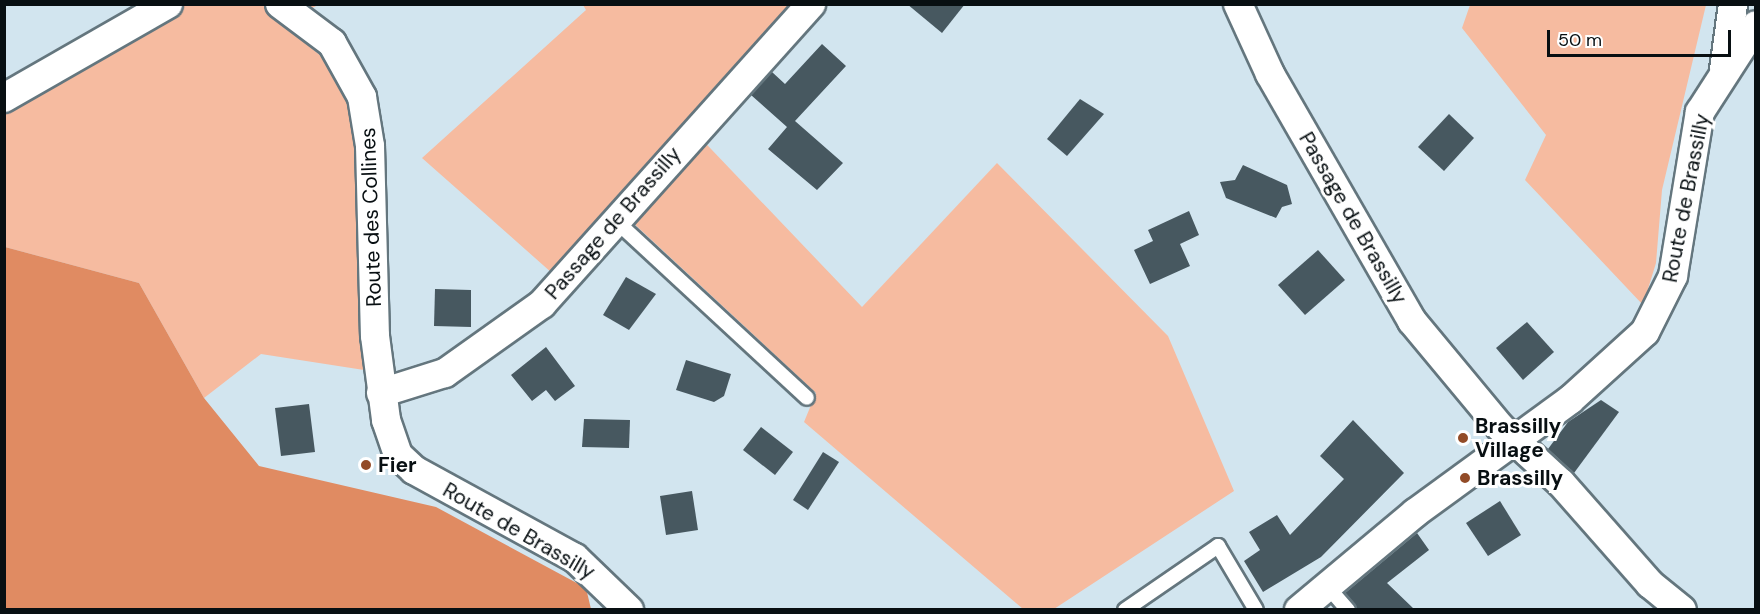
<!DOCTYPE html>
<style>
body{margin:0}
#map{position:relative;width:1760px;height:614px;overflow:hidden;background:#d2e5ef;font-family:"DM Sans",sans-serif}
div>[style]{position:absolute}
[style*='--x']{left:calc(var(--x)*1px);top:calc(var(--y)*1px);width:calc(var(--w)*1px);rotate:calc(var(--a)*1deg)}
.green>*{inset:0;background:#f6bba0}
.forest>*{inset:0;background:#e08b62}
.building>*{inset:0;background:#475860}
.roads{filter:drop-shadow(2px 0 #64767e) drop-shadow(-2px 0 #64767e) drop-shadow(0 2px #64767e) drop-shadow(0 -2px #64767e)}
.service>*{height:14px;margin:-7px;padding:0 7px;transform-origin:7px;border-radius:7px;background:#fff}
.minor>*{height:28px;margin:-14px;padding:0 14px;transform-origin:14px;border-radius:14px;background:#fff}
.dots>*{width:16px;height:16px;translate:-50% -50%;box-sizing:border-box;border:3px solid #fff;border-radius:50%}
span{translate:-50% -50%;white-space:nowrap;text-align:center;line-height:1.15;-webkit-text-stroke:6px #fff;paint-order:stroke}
.street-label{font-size:21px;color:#080f12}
.poi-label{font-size:21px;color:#080f12;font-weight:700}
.left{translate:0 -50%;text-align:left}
.frame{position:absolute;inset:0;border:6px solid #080f12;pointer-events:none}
.scale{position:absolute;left:1547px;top:30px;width:184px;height:27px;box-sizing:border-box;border:3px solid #080f12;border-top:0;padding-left:8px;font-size:18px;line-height:21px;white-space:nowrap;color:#080f12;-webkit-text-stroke:4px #fff;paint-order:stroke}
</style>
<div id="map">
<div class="green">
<div style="clip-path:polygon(161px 5px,318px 5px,282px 24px,321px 56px,347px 95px,357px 127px,364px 370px,261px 354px,204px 398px,139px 283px,5px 247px,5px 113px)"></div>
<div style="clip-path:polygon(583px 5px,796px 5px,691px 128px,862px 307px,997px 163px,1168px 336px,1234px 491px,1054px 609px,1023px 609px,804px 422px,816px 393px,615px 206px,552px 273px,422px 158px,586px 10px)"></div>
<div style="clip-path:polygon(1470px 5px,1706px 5px,1662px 190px,1656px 263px,1643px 305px,1525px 180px,1546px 135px,1462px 28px)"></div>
</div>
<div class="forest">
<div style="clip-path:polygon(5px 247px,139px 283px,204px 398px,259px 466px,436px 507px,586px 588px,591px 609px,5px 610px)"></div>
</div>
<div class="building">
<div style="clip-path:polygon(907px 4px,965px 4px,942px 33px)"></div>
<div style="clip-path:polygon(822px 44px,846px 66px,795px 121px,843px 163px,817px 190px,768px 149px,787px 127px,751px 95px,772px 72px,785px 84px)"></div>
<div style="clip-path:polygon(1080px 99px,1104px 114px,1067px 156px,1047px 139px)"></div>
<div style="clip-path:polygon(1449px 114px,1474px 138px,1444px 171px,1418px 147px)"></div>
<div style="clip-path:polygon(1243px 165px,1287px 185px,1292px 204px,1282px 207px,1276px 218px,1226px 198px,1220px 182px,1235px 180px)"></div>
<div style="clip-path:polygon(1189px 211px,1199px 235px,1180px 244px,1190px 266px,1150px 284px,1134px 250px,1153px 241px,1148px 230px)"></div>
<div style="clip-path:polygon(1318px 250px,1345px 280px,1305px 315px,1278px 285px)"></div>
<div style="clip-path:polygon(626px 277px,656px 294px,629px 330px,603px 315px)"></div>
<div style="clip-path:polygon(435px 289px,471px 290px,471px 327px,434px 326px)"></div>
<div style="clip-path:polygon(1527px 322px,1554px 352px,1523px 380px,1496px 348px)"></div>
<div style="clip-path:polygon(546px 347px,575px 386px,555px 401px,546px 390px,532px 401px,511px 375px)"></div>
<div style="clip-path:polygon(686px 360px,731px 374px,724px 396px,714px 402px,676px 390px)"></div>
<div style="clip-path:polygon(1601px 400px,1619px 412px,1574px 473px,1548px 449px,1568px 422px)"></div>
<div style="clip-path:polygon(309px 404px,315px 452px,281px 456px,275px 408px)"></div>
<div style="clip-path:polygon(584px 419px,630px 420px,629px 448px,582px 447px)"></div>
<div style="clip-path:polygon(1353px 420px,1404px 473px,1321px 557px,1263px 592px,1244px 561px,1260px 550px,1249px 532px,1277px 515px,1290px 535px,1344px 479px,1320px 456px)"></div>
<div style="clip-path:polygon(761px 427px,793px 452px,775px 475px,743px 450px)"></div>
<div style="clip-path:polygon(823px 452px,839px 462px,808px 510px,793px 500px)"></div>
<div style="clip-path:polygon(692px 491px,698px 530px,666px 535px,660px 496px)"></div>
<div style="clip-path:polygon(1500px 501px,1521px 535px,1488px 556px,1466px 523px)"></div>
<div style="clip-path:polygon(1417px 533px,1429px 550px,1387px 583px,1414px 609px,1357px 609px,1345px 593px)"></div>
</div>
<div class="roads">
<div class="service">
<div style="--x:616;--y:221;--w:260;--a:42.8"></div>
<div style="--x:1327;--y:586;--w:32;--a:49"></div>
<div style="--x:1125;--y:610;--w:113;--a:-34.5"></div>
<div style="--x:1218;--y:546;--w:74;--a:59.3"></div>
</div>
<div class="minor">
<div style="--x:280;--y:4;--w:65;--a:36.9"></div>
<div style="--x:332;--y:43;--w:62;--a:60.9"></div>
<div style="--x:362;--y:97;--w:50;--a:80.7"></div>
<div style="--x:370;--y:146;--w:190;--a:88.5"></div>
<div style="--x:375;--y:336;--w:85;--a:82.5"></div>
<div style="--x:386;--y:420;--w:37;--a:71"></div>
<div style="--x:398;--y:455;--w:22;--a:43"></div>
<div style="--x:414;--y:470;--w:183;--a:28.7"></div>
<div style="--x:575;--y:558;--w:75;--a:43.9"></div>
<div style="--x:1238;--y:4;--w:77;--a:65.4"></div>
<div style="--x:1270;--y:74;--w:285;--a:60.1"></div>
<div style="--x:1412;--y:321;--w:138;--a:50.3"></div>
<div style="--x:1500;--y:427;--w:83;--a:42.6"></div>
<div style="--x:1561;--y:483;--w:135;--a:48.6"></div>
<div style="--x:1650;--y:584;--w:41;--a:39.1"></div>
<div style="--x:1724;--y:70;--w:67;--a:-82.2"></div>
<div style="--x:4;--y:98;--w:189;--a:-29.8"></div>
<div style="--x:381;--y:393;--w:67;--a:-17.4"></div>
<div style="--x:445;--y:373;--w:119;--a:-35.4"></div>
<div style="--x:542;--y:304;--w:403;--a:-48.1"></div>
<div style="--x:1299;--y:610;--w:151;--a:-39.9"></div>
<div style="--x:1415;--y:513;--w:192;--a:-36.1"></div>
<div style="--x:1570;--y:400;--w:101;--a:-42.2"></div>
<div style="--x:1645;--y:332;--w:63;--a:-63.4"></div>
<div style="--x:1673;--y:276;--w:166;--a:-80.7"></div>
<div style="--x:1700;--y:112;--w:103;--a:-57.2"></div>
</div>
</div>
<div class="dots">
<div style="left:1463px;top:438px;background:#924b27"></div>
<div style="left:366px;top:465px;background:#924b27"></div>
<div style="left:1465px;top:478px;background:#924b27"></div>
</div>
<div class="street-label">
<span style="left:1686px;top:198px;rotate:-79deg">Route de Brassilly</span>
<span style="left:371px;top:217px;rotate:-92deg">Route des Collines</span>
<span style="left:1353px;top:218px;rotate:60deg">Passage de Brassilly</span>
<span style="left:613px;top:223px;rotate:-49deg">Passage de Brassilly</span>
<span style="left:519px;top:531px;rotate:30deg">Route de Brassilly</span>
</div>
<div class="poi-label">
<span class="left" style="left:1475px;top:438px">Brassilly<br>Village</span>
<span class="left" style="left:378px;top:465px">Fier</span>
<span class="left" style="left:1477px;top:478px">Brassilly</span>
</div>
<div class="frame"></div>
<div class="scale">50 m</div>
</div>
